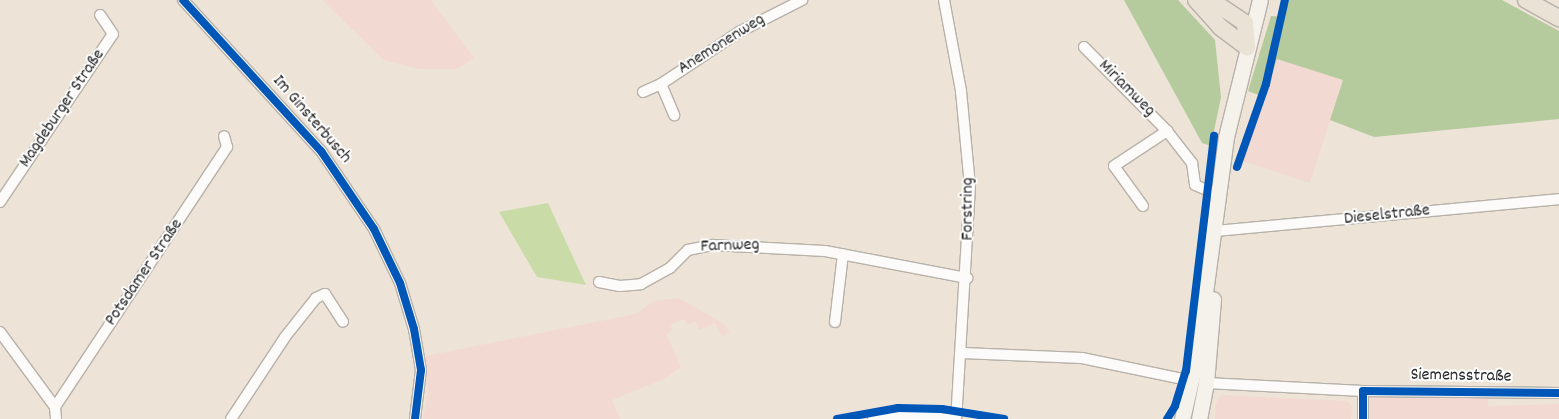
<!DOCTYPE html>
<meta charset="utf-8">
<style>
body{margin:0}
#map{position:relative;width:1559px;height:419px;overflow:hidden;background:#ede4d7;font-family:Dekko,sans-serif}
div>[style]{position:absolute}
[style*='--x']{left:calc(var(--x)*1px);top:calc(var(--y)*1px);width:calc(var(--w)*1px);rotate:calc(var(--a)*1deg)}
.built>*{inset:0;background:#f2d9d2}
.green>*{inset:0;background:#c9dca8}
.forest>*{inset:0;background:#b5cb9e}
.roads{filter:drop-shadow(1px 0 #b7b1a9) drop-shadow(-1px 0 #b7b1a9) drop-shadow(0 1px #b7b1a9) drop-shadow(0 -1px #b7b1a9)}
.street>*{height:10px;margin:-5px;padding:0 5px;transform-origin:5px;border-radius:5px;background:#fcfbf9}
.secondary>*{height:15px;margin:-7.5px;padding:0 7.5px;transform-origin:7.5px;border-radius:7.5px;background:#f5f1eb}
.primary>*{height:16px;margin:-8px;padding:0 8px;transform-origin:8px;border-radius:8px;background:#eae2d5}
.cycleway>*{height:8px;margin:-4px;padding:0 4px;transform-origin:4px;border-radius:4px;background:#0057b8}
span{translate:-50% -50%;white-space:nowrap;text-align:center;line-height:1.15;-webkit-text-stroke:4px #fff;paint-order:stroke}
.street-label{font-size:18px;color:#2b2b2b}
</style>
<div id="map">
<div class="built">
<div style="clip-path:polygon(322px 0,431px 0,474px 58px,457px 69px,419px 69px,384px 60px)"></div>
<div style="clip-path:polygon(1277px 59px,1343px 80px,1310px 183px,1243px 161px)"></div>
<div style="clip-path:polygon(679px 298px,724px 324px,730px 332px,722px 336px,715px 323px,699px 330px,695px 321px,688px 325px,684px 319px,670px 325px,673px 330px,666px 334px,681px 367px,664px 379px,612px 400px,620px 419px,423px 419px,428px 393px,426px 356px,635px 314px,654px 301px)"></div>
<div style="clip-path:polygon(1363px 390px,1487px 393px,1488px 406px,1559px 404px,1559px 419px,1362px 419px)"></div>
<div style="clip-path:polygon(1221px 395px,1347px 401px,1352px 407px,1351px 419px,1215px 419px,1216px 403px)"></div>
</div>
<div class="green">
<div style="clip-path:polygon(548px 203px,586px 285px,537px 277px,499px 212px)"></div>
</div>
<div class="forest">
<div style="clip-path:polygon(1124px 0,1178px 0,1215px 40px,1221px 97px,1211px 146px,1202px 143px)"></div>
<div style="clip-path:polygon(1289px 0,1502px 0,1559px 31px,1559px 119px,1374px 137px,1330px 120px,1343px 80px,1277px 59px,1264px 97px,1248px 91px,1271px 16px,1284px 17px)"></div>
</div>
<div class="roads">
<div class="street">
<div style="--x:183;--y:0;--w:205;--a:47.6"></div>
<div style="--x:321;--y:151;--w:94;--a:55.8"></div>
<div style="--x:374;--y:229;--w:60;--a:64.3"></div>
<div style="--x:400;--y:283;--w:48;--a:73.1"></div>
<div style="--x:414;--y:329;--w:42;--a:80.3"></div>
<div style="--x:421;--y:370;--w:49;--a:97"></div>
<div style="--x:944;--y:0;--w:93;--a:79.4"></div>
<div style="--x:961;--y:91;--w:95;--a:84.6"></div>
<div style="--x:970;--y:186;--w:233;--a:93.4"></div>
<div style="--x:1084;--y:47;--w:118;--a:45.3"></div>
<div style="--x:1167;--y:131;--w:41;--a:52"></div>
<div style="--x:1192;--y:163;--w:22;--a:82"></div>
<div style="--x:1195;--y:185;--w:25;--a:23"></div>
<div style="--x:661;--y:84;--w:34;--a:67"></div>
<div style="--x:643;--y:92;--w:20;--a:-24"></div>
<div style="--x:661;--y:84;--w:94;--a:-33.7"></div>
<div style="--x:739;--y:32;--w:71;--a:-26.9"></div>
<div style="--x:0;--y:202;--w:202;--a:-56.1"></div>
<div style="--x:113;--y:34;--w:23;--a:-124"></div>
<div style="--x:1143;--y:206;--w:49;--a:-125.9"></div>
<div style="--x:1114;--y:166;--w:64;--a:-33.4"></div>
<div style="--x:1215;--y:231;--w:345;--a:-5.3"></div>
<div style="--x:599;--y:282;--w:21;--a:11"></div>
<div style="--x:620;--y:286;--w:21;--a:-5"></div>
<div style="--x:641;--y:284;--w:33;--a:-29"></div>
<div style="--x:670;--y:268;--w:25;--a:-45"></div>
<div style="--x:688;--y:250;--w:25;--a:-12"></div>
<div style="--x:712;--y:245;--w:113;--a:3"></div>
<div style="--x:825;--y:251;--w:145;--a:10.8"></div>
<div style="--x:835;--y:322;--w:68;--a:-83.3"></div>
<div style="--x:0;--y:332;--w:93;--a:53.7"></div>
<div style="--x:55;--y:407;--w:12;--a:85"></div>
<div style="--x:962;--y:353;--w:120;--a:2.4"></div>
<div style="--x:1082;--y:358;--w:112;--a:11.8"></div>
<div style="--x:1206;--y:383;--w:157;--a:2.9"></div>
<div style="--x:1363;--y:391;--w:196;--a:0.6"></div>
<div style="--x:55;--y:407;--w:312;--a:-56.5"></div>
<div style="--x:227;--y:147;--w:11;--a:-105"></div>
<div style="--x:231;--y:419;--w:98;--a:-56.6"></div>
<div style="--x:285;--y:337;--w:50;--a:-51.5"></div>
<div style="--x:316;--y:298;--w:10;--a:-24"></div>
<div style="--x:325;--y:294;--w:33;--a:57"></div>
<div style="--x:873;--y:419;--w:43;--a:-4"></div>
<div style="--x:916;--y:416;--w:34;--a:5"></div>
<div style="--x:1363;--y:419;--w:28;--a:-90"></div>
</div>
<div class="secondary">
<div style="--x:1182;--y:419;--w:62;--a:-76.9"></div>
<div style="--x:1196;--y:359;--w:224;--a:-82.3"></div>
<div style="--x:1226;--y:137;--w:141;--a:-76.1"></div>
<div style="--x:1199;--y:419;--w:37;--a:-79"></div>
<div style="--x:1206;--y:383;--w:84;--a:-85.2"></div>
</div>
<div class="primary">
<div style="--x:1196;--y:0;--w:36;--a:48"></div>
<div style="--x:1220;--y:27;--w:34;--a:37"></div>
<div style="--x:1211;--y:0;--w:41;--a:34.1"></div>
<div style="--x:1245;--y:23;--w:24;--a:85"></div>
<div style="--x:1526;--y:0;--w:38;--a:29"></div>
</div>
</div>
<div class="cycleway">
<div style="--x:183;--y:0;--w:205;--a:47.6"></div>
<div style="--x:321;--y:151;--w:94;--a:55.8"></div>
<div style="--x:374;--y:229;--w:60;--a:64.3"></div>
<div style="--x:400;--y:283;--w:48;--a:73.1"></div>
<div style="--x:414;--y:329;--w:42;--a:80.3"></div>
<div style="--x:421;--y:370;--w:49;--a:97"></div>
<div style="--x:1237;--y:167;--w:88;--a:-70.7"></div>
<div style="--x:1266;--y:84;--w:86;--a:-77.3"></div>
<div style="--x:837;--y:419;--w:62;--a:-10.2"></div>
<div style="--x:898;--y:408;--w:44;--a:1.3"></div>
<div style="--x:942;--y:409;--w:63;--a:9.2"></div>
<div style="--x:1167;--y:419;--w:15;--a:-58"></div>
<div style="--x:1175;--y:406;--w:37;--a:-73"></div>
<div style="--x:1186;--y:371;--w:237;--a:-83.2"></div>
<div style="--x:1363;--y:419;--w:28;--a:-90"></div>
<div style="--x:1363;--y:391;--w:196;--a:0.6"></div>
</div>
<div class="street-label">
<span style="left:722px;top:45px;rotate:-32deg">Anemonenweg</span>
<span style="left:1126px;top:89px;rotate:45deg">Miriamweg</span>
<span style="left:63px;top:109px;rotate:-56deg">Magdeburger Straße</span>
<span style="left:311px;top:120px;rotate:49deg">Im Ginsterbusch</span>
<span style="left:969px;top:209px;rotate:-90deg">Forstring</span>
<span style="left:1387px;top:216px;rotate:-6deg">Dieselstraße</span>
<span style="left:730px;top:247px;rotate:-2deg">Farnweg</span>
<span style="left:145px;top:273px;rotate:-56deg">Potsdamer Straße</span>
<span style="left:1461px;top:377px;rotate:1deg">Siemensstraße</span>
</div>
</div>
